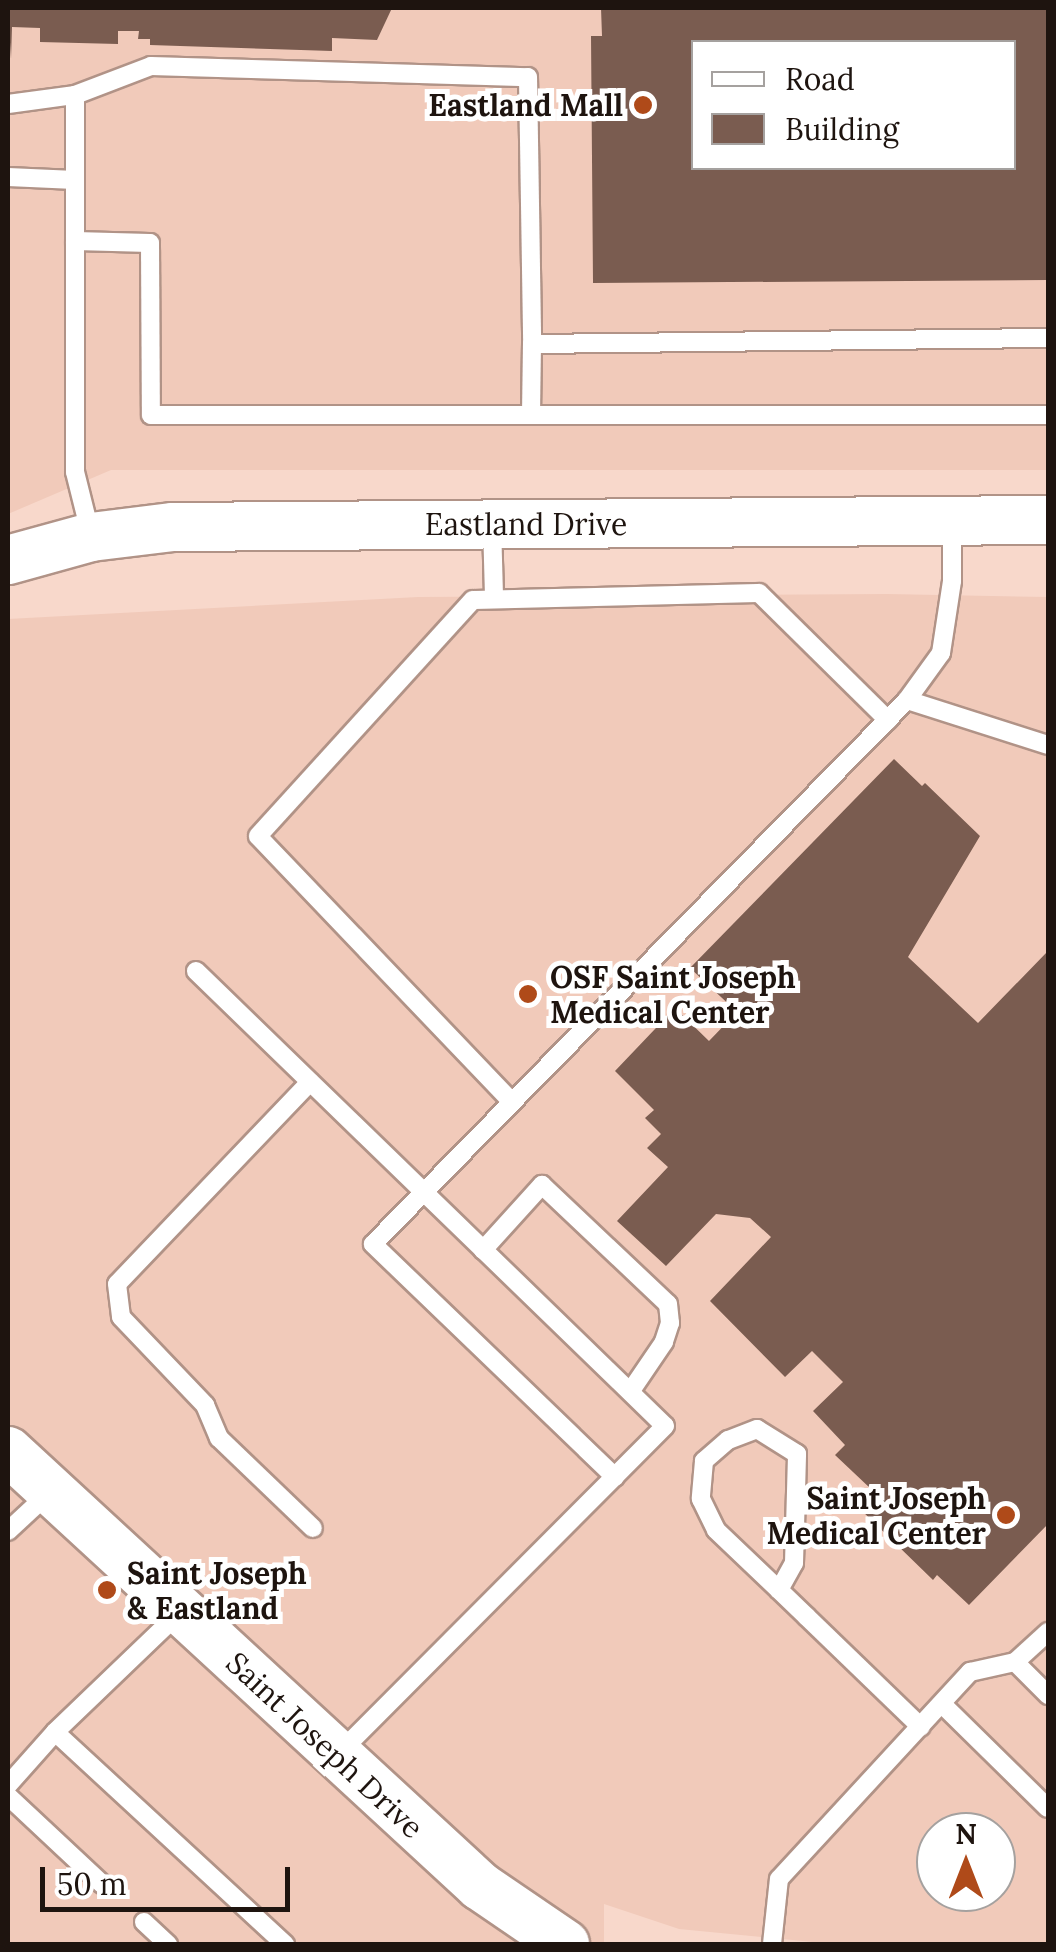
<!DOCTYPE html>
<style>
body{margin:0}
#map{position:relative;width:1056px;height:1952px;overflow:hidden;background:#f8d8cb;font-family:Lora,serif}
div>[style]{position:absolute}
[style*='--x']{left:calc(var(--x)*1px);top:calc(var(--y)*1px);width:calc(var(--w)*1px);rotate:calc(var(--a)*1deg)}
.built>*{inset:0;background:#f1caba}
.building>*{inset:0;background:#7a5c50}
.roads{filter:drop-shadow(2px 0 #b19387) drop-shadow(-2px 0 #b19387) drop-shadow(0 2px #b19387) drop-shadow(0 -2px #b19387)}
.lane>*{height:18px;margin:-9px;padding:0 9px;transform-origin:9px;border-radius:9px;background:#fff}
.secondary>*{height:48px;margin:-24px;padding:0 24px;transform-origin:24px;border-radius:24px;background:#fff}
.dots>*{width:28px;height:28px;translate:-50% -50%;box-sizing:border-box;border:5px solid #fff;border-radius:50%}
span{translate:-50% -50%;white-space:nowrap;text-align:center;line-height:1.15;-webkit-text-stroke:10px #fff;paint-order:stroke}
.poi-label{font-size:30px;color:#1e140f;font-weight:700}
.right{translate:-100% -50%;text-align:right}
.left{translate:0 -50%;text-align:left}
.street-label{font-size:30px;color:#1e140f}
.frame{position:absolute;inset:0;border:10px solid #1e140f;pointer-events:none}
.legend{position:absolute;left:691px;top:40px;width:325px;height:130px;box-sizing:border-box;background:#fff;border:2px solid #a5a19f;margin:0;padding:12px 18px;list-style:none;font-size:30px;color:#1e140f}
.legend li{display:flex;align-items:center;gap:20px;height:50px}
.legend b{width:50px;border:2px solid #a5a19f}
.north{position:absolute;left:916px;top:1812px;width:100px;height:100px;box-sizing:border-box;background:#fff;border:2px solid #a5a19f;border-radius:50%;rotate:0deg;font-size:28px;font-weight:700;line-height:40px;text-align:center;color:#1e140f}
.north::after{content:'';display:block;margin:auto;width:35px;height:45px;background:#af4a19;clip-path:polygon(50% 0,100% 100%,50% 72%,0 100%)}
.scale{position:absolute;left:40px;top:1867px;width:250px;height:45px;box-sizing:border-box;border:5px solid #1e140f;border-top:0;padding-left:12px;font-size:30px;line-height:35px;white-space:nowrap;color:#1e140f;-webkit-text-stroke:8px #fff;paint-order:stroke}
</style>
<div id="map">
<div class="built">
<div style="clip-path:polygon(evenodd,8px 8px,1048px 8px,1048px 470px,111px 470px,8px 514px,8px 8px,694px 42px,1014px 42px,1014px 168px,694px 168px,694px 42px)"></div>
<div style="clip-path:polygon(evenodd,887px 594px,1048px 597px,1048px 1944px,823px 1943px,679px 1929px,604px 1904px,604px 1944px,8px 1944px,8px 619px,418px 597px,887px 594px,936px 1832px,996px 1832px,996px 1892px,936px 1892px,936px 1832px)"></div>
</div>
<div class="building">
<div style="clip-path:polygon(8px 8px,392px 8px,377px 40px,332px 38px,332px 51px,150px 45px,150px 39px,138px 39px,139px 31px,118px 31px,118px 44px,40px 42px,40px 28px,12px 27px,11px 59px)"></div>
<div style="clip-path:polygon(evenodd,601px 8px,1048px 8px,1048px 280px,593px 283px,591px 36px,602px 36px,601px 8px,694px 42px,1014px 42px,1014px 168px,694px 168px,694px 42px)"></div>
<div style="clip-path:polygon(894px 759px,922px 786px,925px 783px,980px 836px,908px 957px,978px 1023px,1048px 951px,1048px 1524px,969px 1605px,937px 1575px,933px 1580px,857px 1506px,871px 1489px,835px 1455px,845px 1445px,813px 1411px,843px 1382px,812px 1351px,785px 1377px,710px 1301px,771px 1237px,750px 1218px,716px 1214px,666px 1266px,617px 1221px,668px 1167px,647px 1148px,661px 1134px,645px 1118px,654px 1110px,615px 1071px,675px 1008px,709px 1041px,737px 1012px,690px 968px)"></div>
</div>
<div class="roads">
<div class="lane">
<div style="--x:8;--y:104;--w:68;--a:-7.7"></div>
<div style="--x:8;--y:177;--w:67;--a:2.6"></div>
<div style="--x:75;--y:241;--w:75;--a:1.5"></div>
<div style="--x:150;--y:243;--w:172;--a:89.7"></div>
<div style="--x:151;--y:415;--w:897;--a:0"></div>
<div style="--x:531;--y:415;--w:71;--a:-89.2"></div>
<div style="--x:492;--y:524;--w:73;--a:88.4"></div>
<div style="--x:91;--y:536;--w:66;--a:-104"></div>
<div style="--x:75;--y:472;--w:377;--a:-90"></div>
<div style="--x:75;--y:95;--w:81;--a:-20.9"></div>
<div style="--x:151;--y:66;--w:377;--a:1.7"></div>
<div style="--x:528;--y:77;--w:267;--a:89.1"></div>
<div style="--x:532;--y:344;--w:516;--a:-0.67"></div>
<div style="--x:907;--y:700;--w:148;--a:17.7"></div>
<div style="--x:196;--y:971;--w:653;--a:44.13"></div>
<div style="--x:665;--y:1426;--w:465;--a:134.9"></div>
<div style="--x:310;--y:1082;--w:279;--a:133.7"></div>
<div style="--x:117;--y:1284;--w:33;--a:83"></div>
<div style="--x:121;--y:1317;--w:122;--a:46.3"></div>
<div style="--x:205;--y:1405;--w:36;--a:67"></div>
<div style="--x:219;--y:1438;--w:130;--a:43.8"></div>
<div style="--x:511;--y:1101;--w:366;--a:-133.7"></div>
<div style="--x:258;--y:836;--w:319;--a:-47.7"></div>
<div style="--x:473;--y:600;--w:286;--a:-1.4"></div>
<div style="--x:759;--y:593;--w:181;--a:44.6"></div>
<div style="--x:483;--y:1250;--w:88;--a:-47.8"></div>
<div style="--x:542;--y:1185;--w:173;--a:43.4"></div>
<div style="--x:668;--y:1304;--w:19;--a:84"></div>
<div style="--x:670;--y:1323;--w:20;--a:108"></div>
<div style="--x:664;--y:1342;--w:60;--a:124.2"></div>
<div style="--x:615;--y:1477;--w:336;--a:-136.1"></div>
<div style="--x:373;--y:1244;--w:762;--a:-45.53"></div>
<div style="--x:907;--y:700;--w:58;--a:-54.1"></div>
<div style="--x:941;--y:653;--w:73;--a:-81.3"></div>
<div style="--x:952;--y:581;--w:60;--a:-90"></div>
<div style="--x:8;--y:1531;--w:57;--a:-42.9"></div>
<div style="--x:779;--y:1590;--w:31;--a:-61"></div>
<div style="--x:794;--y:1563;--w:109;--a:-88.4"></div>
<div style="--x:797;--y:1454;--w:47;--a:-148"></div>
<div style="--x:757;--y:1429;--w:31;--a:159"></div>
<div style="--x:728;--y:1440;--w:32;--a:139"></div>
<div style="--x:704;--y:1461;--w:38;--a:95"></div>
<div style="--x:701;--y:1499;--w:34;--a:64"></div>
<div style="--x:716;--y:1530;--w:87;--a:43.6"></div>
<div style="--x:779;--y:1590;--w:39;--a:44"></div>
<div style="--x:807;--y:1617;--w:158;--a:44"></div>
<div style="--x:1015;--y:1662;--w:47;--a:45"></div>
<div style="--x:942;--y:1704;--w:148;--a:44.5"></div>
<div style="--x:55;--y:1732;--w:313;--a:42.7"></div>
<div style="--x:8;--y:1785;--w:71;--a:-48.4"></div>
<div style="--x:55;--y:1732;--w:173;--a:-43.8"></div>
<div style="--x:8;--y:1796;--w:129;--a:43.1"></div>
<div style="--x:144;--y:1922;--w:33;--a:43"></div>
<div style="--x:772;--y:1944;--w:65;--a:-83.9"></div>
<div style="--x:779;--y:1879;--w:282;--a:-47.3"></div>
<div style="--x:970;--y:1672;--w:46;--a:-12.5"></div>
<div style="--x:1015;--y:1662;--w:45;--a:-42.3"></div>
</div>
<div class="secondary">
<div style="--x:8;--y:560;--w:86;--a:-15.5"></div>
<div style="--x:91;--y:537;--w:83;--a:-7"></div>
<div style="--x:173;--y:527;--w:875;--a:-0.46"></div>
<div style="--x:8;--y:1451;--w:642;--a:42.66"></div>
<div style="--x:480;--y:1886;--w:103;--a:34.3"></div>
</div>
</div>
<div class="dots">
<div style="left:643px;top:105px;background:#af4a19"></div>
<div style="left:528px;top:994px;background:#af4a19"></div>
<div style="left:1006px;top:1515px;background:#af4a19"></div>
<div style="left:107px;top:1590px;background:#af4a19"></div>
</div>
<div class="poi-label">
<span class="right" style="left:623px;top:105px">Eastland Mall</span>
<span class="left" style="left:550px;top:994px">OSF Saint Joseph<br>Medical Center</span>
<span class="right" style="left:986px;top:1515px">Saint Joseph<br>Medical Center</span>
<span class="left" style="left:127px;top:1590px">Saint Joseph<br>&amp; Eastland</span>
</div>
<div class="street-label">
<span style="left:526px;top:524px">Eastland Drive</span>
<span style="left:325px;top:1745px;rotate:43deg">Saint Joseph Drive</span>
</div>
<div class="frame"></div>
<ul class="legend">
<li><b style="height:12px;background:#fff"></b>Road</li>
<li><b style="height:28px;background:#7a5c50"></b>Building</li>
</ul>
<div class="north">N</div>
<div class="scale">50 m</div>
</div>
